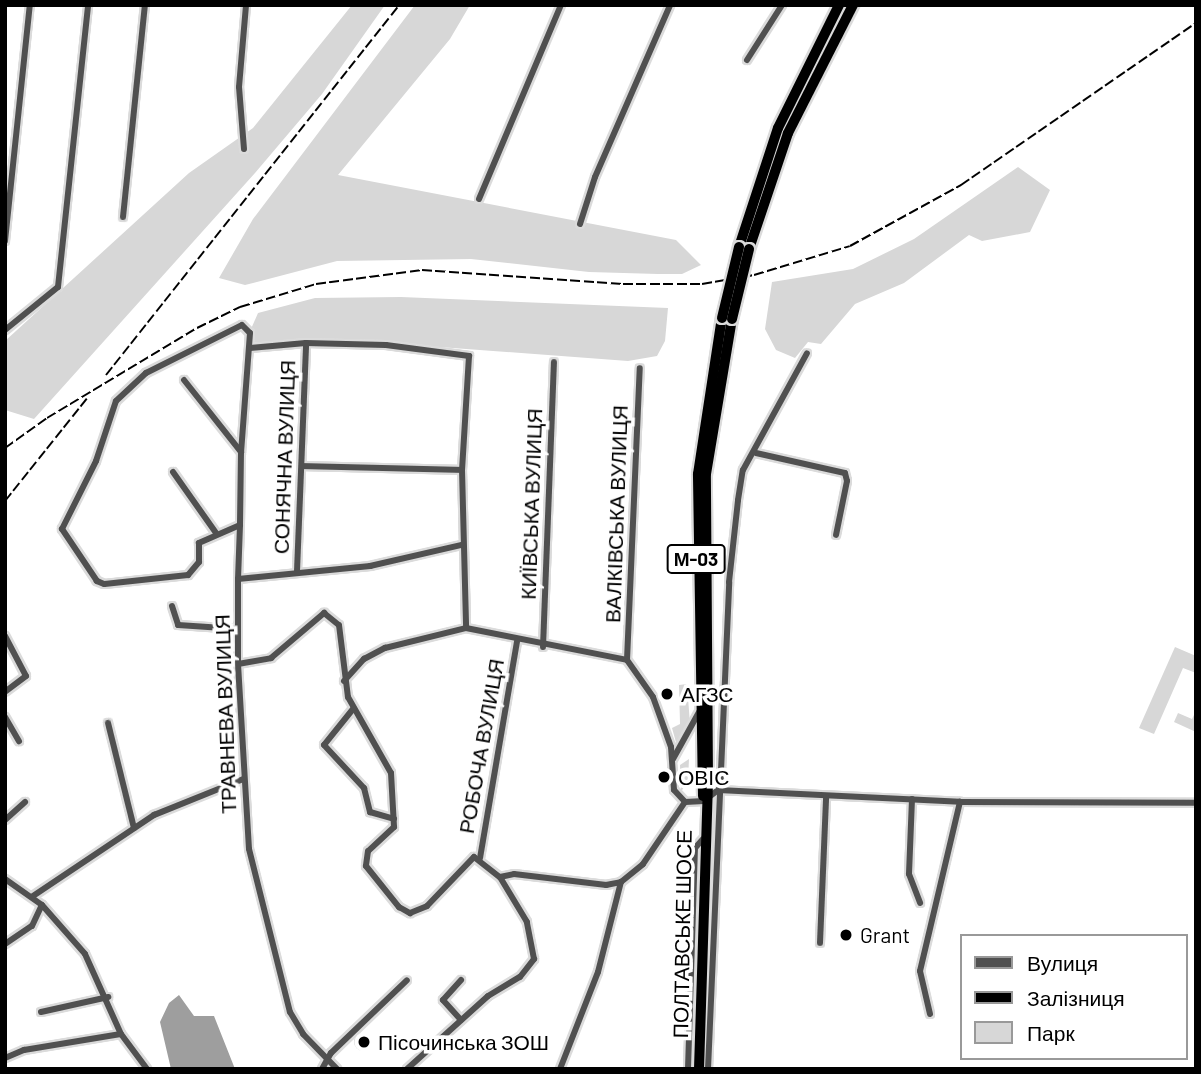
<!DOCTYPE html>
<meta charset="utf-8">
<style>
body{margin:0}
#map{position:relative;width:1201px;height:1074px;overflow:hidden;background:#fff;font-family:Barlow,sans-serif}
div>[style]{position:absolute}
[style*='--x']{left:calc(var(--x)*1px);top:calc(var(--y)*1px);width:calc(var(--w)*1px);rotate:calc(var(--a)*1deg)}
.green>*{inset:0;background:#d7d7d7}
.round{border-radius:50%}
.water>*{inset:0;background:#9e9e9e}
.roads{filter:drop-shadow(2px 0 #dbdbdb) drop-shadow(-2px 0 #dbdbdb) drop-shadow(0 2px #dbdbdb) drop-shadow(0 -2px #dbdbdb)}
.street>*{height:6px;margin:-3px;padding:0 3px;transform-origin:3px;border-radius:3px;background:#505050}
.highway>*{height:10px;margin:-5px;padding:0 5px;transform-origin:5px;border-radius:5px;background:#000}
.rail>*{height:2px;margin-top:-1px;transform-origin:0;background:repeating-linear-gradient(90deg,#000 0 10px,transparent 0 13.5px)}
.bridges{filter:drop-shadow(2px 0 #dbdbdb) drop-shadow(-2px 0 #dbdbdb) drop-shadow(0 2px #dbdbdb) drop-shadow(0 -2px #dbdbdb)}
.highway-bridge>*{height:10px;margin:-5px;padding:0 5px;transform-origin:5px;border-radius:5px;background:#000}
.dots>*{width:19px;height:19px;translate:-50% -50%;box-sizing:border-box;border:4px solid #fff;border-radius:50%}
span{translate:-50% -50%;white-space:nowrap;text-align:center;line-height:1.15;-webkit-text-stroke:7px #fff;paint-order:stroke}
.shield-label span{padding:2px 5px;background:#fff;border:2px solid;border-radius:5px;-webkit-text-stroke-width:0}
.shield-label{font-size:19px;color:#000;font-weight:700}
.street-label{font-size:21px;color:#000}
.poi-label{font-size:21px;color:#000}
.left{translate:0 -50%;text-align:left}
.frame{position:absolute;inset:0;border:7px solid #000;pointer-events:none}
.legend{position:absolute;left:960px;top:934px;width:228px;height:126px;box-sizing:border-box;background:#fff;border:2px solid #999;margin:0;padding:9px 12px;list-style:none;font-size:21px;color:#000}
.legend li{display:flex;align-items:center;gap:14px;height:35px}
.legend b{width:35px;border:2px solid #999}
</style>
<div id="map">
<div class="green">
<div style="clip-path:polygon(352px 5px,385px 5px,322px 94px,255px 173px,34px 419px,5px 410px,5px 341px,189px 173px,253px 128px)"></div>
<div style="clip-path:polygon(415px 5px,470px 5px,450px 39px,338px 175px,676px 240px,701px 265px,682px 274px,658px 274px,589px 272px,471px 259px,337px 261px,245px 285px,219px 278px,253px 219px)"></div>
<div style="clip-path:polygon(1018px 167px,1050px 190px,1030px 232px,982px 241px,969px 235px,904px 283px,855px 304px,821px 344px,808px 342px,795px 358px,776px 350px,765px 329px,772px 282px,853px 269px,914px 239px)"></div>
<div style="clip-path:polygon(401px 297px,668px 308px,665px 341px,657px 356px,628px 361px,385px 343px,254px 342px,251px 329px,258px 313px,315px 298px)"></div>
<div style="clip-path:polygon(1175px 647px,1196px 656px,1196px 673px,1183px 668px,1154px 734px,1139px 728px)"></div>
<div style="clip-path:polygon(687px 684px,690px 724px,677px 746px,672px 728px,680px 724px,679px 685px)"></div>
<div style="clip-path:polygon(1196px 711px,1196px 732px,1174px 722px,1178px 713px,1192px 719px)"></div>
<div style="clip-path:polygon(689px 759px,688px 780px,681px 792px,680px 765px)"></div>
<div class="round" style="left:354px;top:1033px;width:18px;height:18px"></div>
</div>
<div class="water">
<div style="clip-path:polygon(179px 995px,194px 1016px,214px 1016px,235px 1069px,171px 1069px,160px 1022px,169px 1003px)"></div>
</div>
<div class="roads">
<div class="street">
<div style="--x:747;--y:60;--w:65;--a:-57.5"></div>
<div style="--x:244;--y:149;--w:62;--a:-94.6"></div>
<div style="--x:239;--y:87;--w:82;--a:-85.1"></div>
<div style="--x:479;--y:199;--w:211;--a:-67.1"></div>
<div style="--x:123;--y:217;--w:213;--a:-84.1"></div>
<div style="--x:580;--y:224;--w:49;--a:-72.3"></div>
<div style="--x:595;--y:177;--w:188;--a:-66.4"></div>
<div style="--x:5;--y:241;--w:237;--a:-84"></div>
<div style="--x:5;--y:330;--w:68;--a:-39.1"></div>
<div style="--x:58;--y:287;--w:284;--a:-83.9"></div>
<div style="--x:250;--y:348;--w:56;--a:-5.1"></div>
<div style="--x:306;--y:343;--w:80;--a:1.4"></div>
<div style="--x:386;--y:345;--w:84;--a:7.5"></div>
<div style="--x:469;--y:356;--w:114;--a:93.5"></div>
<div style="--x:462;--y:470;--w:158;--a:88.5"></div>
<div style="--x:184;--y:380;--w:92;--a:51.6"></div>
<div style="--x:756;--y:453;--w:91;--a:12.7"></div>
<div style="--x:845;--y:473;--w:8;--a:76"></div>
<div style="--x:847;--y:481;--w:55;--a:101.5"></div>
<div style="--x:303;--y:466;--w:159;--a:1.4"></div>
<div style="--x:173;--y:472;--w:75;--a:54.8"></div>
<div style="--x:240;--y:525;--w:45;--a:156.3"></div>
<div style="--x:199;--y:543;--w:19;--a:90"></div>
<div style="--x:199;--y:562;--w:17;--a:130"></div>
<div style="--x:188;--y:575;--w:84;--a:173.9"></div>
<div style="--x:104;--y:584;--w:8;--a:-157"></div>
<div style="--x:97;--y:581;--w:63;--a:-123.9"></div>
<div style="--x:62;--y:529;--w:76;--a:-63.4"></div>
<div style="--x:96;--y:461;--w:63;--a:-71.6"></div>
<div style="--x:116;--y:401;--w:41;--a:-43"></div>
<div style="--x:146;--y:373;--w:107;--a:-26.6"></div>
<div style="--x:242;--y:325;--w:11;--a:45"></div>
<div style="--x:250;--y:333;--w:119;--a:94.3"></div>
<div style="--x:241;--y:452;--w:73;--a:90.8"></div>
<div style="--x:240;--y:525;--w:54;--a:92.1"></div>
<div style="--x:238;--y:579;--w:85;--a:90"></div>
<div style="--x:238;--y:664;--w:185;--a:86.6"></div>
<div style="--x:249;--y:849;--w:168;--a:75.9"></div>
<div style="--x:290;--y:1012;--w:26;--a:59"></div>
<div style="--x:303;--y:1034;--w:49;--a:45.8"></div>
<div style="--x:297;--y:571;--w:228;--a:-87.7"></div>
<div style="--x:238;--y:579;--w:133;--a:-5.6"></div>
<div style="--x:370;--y:566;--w:93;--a:-13"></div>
<div style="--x:172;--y:606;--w:20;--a:72"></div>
<div style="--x:178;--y:625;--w:60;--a:3.8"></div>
<div style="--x:466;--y:628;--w:164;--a:11.2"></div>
<div style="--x:5;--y:636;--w:45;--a:62.3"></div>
<div style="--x:26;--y:676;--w:26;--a:143"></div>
<div style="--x:543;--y:647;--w:285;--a:-87.8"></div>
<div style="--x:627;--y:660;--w:292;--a:-87.5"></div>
<div style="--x:627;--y:660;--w:45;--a:54.9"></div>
<div style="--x:653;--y:697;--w:53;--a:70.2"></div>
<div style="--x:671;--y:747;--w:43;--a:86"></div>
<div style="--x:674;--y:790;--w:16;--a:47"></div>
<div style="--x:238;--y:664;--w:34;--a:-10"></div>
<div style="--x:271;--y:658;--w:70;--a:-40.3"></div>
<div style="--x:324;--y:613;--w:19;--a:39"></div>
<div style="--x:339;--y:625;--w:73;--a:82.9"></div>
<div style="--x:348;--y:697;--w:87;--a:60.5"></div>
<div style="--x:391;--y:773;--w:54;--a:86.8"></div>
<div style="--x:394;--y:827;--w:35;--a:137"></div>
<div style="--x:368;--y:851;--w:15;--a:98"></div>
<div style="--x:366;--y:866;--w:53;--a:51.2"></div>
<div style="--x:399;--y:907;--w:13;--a:29"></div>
<div style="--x:410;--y:913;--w:18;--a:-22"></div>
<div style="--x:427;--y:906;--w:68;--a:-46.2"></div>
<div style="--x:474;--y:857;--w:33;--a:38"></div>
<div style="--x:500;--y:877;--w:14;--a:-12"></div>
<div style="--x:514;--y:874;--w:93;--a:6.8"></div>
<div style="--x:606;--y:885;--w:15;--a:-11"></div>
<div style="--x:621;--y:882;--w:28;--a:-39"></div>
<div style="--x:643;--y:864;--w:75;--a:-55.9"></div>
<div style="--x:685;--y:802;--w:19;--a:-3"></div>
<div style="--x:704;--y:801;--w:18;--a:-38"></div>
<div style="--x:344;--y:681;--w:30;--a:-48"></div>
<div style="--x:364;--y:659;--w:24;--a:-28"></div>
<div style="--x:385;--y:648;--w:83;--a:-13.9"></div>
<div style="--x:353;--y:709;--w:46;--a:128.9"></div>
<div style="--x:324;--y:745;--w:59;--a:47.1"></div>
<div style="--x:364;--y:788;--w:25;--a:76"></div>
<div style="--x:370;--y:812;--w:25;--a:16"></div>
<div style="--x:5;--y:717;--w:28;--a:60"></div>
<div style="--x:108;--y:723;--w:108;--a:76.1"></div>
<div style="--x:673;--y:759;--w:54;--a:-61"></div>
<div style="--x:718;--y:790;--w:242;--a:2.8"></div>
<div style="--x:960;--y:802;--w:236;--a:0.2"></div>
<div style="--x:912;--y:799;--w:75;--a:92.3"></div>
<div style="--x:909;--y:874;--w:31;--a:69"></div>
<div style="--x:5;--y:820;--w:27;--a:-42"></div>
<div style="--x:480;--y:858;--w:220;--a:-80.3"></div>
<div style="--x:5;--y:879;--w:45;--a:35.1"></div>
<div style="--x:42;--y:905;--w:65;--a:48.7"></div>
<div style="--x:85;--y:954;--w:88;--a:65.8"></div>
<div style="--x:121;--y:1034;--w:44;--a:53.4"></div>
<div style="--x:33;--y:896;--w:146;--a:-33.8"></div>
<div style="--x:154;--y:815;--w:96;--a:-22"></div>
<div style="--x:820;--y:943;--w:146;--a:-87.6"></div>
<div style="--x:5;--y:944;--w:32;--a:-34"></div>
<div style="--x:32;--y:926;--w:23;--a:-65"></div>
<div style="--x:41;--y:1012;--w:69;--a:-12.6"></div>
<div style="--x:930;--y:1014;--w:44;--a:-103.1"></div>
<div style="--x:920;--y:971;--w:174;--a:-76.7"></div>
<div style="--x:461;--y:1020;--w:27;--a:-132"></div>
<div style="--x:443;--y:1000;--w:27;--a:-48"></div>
<div style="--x:5;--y:1058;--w:21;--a:-23"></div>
<div style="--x:24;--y:1050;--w:98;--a:-9.4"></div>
<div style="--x:322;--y:1069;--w:18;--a:-61"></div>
<div style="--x:331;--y:1053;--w:105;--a:-43.8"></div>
<div style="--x:407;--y:1069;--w:109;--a:-42"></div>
<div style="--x:488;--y:996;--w:37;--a:-31"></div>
<div style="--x:520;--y:977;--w:23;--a:-52"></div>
<div style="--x:534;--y:959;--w:38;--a:-101"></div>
<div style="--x:527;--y:922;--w:52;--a:-121"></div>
<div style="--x:560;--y:1069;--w:104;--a:-68.6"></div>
<div style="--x:598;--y:972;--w:93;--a:-75.7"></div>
<div style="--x:688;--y:1069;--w:221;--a:-88.2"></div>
<div style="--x:695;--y:848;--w:12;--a:-48"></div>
<div style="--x:708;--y:1069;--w:487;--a:-87.5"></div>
<div style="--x:729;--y:582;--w:82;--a:-83.7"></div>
<div style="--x:738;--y:500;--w:30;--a:-81"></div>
<div style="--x:743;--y:470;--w:133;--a:-61.3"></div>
</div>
<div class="highway">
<div style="--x:739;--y:247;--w:125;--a:-71.9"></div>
<div style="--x:778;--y:128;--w:137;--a:-63.6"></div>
<div style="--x:749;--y:249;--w:122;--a:-71.4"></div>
<div style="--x:788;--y:133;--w:144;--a:-63.1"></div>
<div style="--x:703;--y:796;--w:322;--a:-90.9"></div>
<div style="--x:698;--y:474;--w:158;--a:-81.3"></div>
<div style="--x:699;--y:1069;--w:289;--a:-88.2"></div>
<div style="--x:708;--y:780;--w:306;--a:-90.4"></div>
<div style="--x:706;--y:474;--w:157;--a:-80.5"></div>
</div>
</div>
<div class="rail">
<div style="--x:106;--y:375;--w:472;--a:-51.6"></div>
<div style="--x:5;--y:448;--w:52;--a:-35.5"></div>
<div style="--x:47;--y:418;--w:175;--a:-31"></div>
<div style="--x:197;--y:328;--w:48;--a:-26"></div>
<div style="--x:240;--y:307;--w:79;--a:-16.8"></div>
<div style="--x:316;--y:284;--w:107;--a:-7.5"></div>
<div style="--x:422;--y:270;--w:201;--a:4"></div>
<div style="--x:623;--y:284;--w:79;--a:0"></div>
<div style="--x:702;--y:284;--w:53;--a:-9.8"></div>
<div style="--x:754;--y:275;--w:100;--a:-16.8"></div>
<div style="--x:850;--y:246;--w:127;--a:-28.8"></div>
<div style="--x:961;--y:185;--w:285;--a:-34.6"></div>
<div style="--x:5;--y:501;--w:133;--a:-51.4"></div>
</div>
<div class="bridges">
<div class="highway-bridge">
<div style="--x:722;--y:318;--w:73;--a:-76.5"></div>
<div style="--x:732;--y:319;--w:72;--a:-76.3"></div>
</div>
</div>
<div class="dots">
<div style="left:667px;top:694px;background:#000"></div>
<div style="left:664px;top:777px;background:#000"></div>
<div style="left:846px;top:935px;background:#000"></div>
<div style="left:364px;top:1042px;background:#000"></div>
</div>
<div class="shield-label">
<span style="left:696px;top:559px">М-03</span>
</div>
<div class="street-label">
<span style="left:284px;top:457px;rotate:-88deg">СОНЯЧНА ВУЛИЦЯ</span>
<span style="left:531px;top:504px;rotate:-88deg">КИЇВСЬКА ВУЛИЦЯ</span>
<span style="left:616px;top:514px;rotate:-88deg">ВАЛКІВСЬКА ВУЛИЦЯ</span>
<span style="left:225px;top:714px;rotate:-92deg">ТРАВНЕВА ВУЛИЦЯ</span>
<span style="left:481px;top:746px;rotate:-80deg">РОБОЧА ВУЛИЦЯ</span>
<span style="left:682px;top:934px;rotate:-89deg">ПОЛТАВСЬКЕ ШОСЕ</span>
</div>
<div class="poi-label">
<span class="left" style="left:681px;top:694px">АГЗС</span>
<span class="left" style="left:678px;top:777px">ОВІС</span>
<span class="left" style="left:860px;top:935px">Grant</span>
<span class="left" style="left:378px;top:1042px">Пісочинська ЗОШ</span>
</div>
<div class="frame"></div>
<ul class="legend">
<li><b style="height:9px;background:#505050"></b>Вулиця</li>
<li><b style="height:9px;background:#000"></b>Залізниця</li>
<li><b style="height:19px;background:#d7d7d7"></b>Парк</li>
</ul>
</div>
